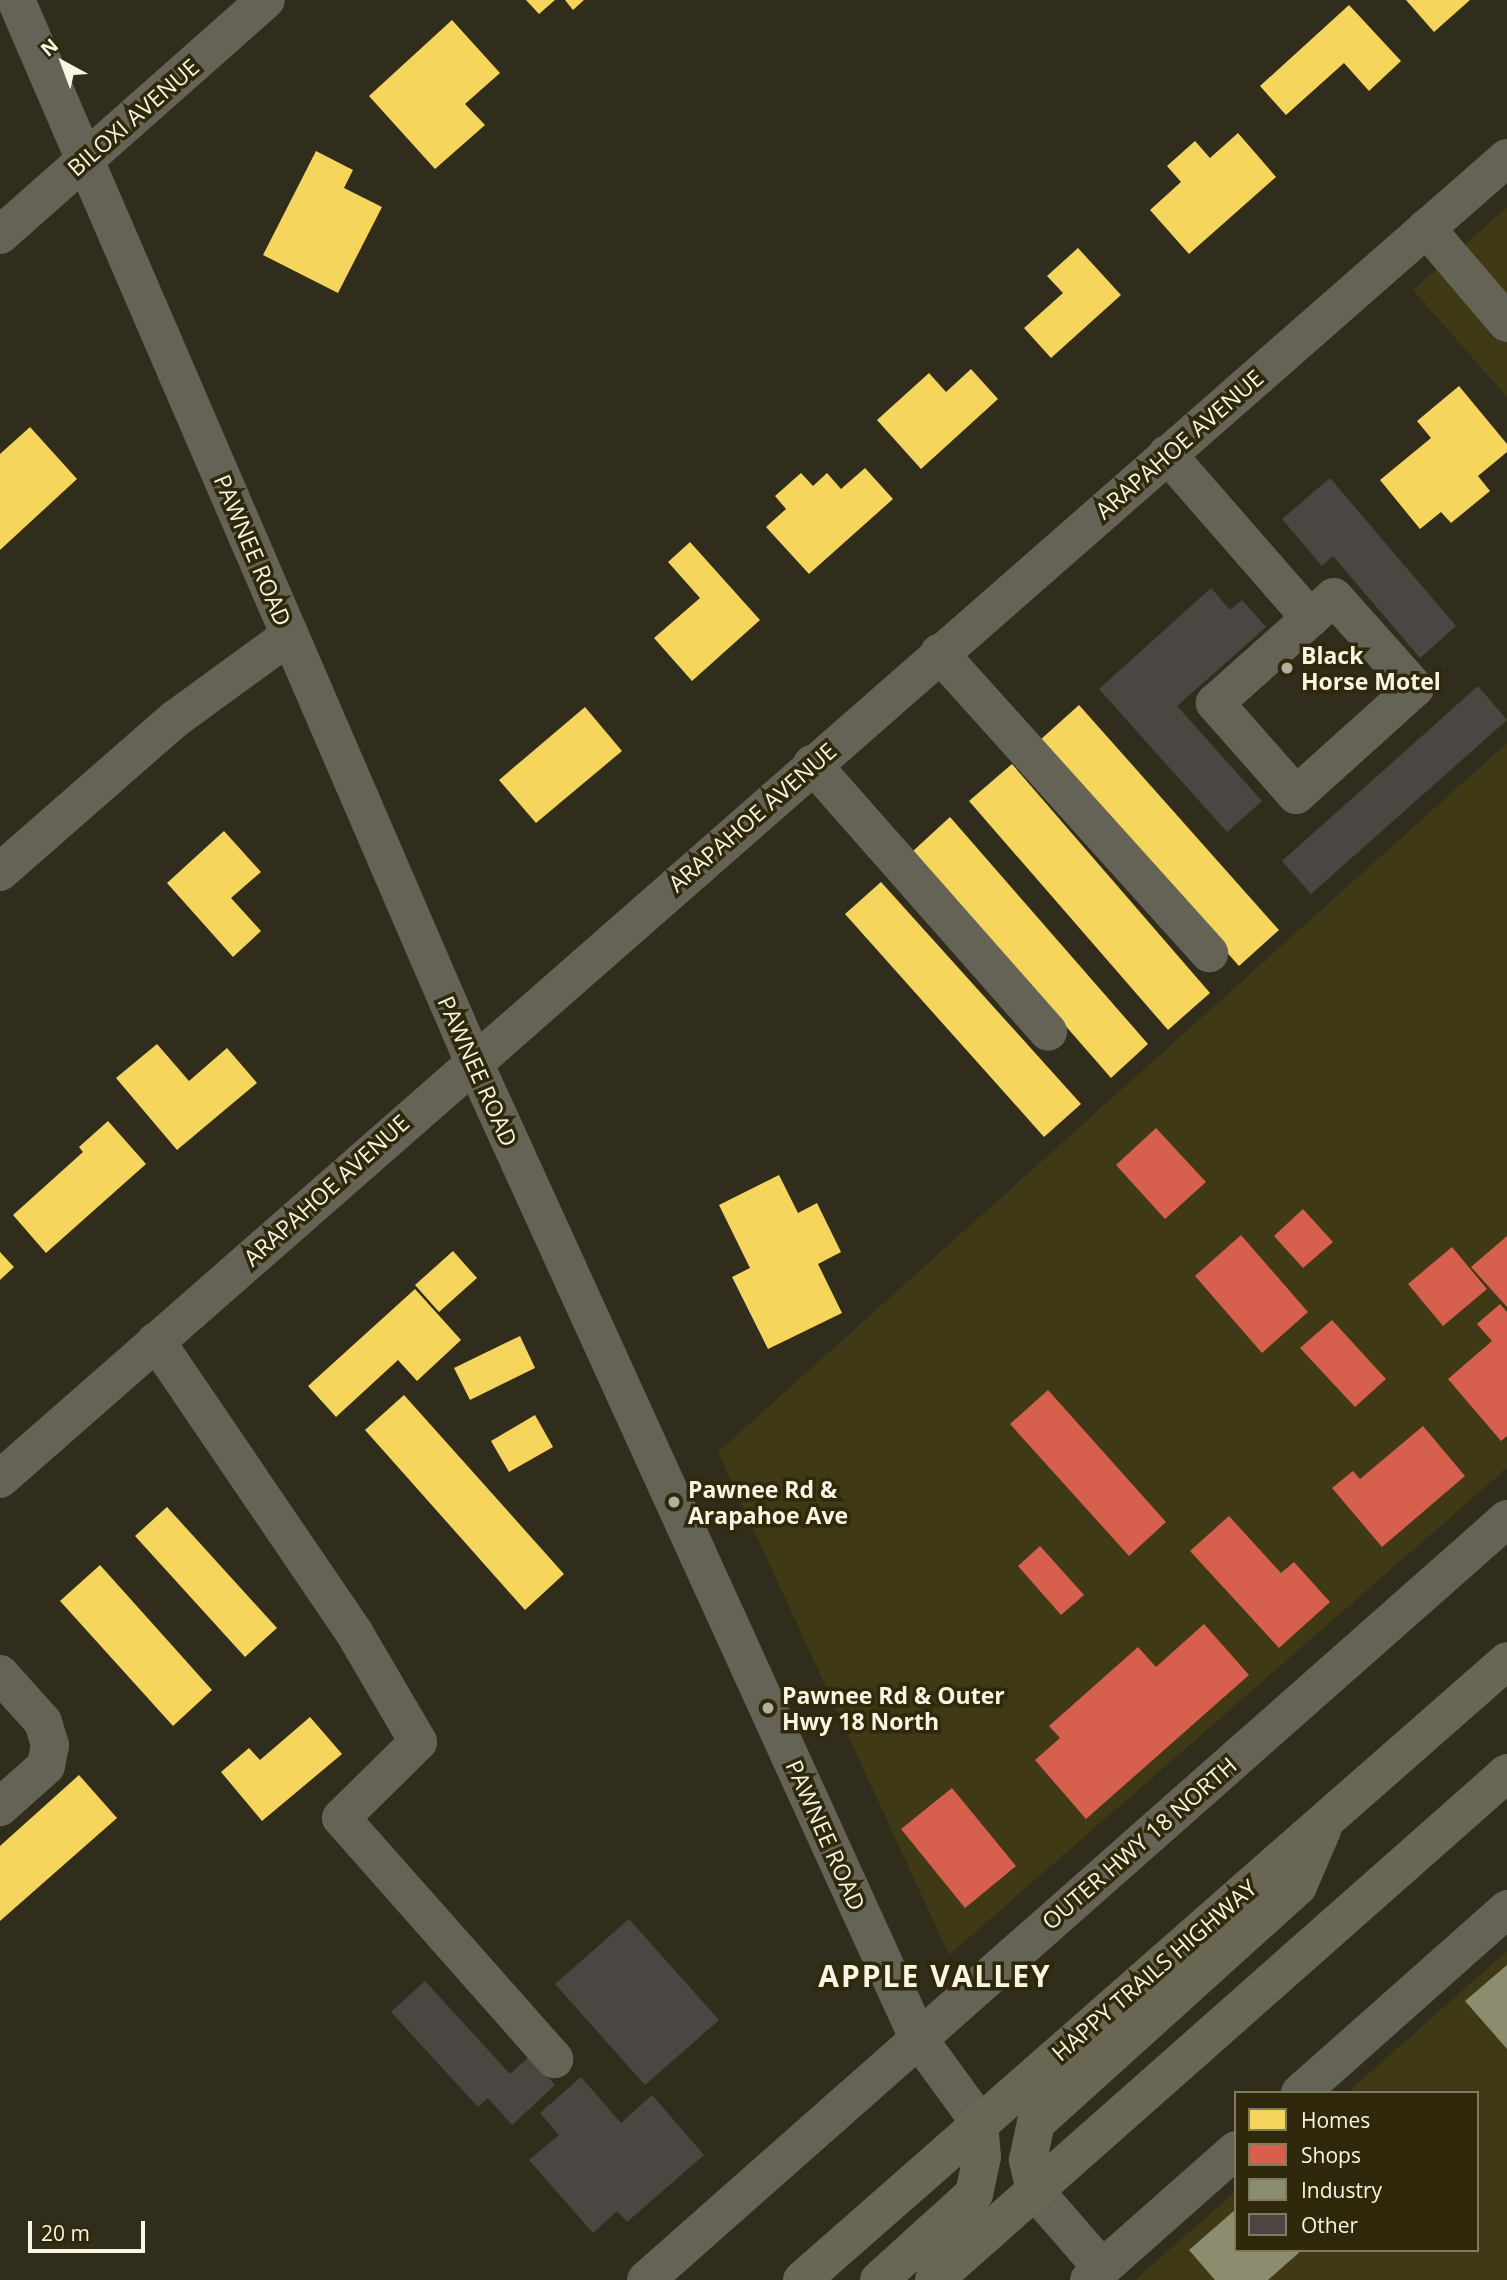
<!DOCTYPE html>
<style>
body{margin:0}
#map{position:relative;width:1507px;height:2280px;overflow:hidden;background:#312d1c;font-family:"Open Sans",sans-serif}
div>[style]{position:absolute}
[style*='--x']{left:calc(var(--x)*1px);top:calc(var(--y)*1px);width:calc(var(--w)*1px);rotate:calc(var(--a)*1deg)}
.built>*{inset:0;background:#403915}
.homes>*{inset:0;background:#f6d55c}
.shops>*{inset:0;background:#d6604d}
.industry>*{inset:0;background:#8c8c6e}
.building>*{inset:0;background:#4c4642}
.minor>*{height:38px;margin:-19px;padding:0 19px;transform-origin:19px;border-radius:19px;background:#656356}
.major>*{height:38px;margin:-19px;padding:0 19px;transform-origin:19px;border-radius:19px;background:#696653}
.dots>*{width:19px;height:19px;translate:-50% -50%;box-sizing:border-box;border:4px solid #2f280a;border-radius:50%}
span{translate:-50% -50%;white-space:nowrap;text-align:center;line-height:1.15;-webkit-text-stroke:7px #2f280a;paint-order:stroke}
.street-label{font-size:23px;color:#f8f5e3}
.poi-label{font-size:23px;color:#f8f5e3;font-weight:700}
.left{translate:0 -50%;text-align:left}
.district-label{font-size:30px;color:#f8f5e3;font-weight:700;letter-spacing:2px}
.legend{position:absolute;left:1234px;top:2091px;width:245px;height:161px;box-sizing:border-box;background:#2f280a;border:2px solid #7f7a61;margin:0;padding:9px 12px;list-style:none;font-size:21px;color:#f8f5e3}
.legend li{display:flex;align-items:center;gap:14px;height:35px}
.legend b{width:35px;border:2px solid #7f7a61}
.north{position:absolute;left:28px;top:28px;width:70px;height:70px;-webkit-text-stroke:5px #2f280a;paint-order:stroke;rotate:319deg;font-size:19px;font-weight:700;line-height:28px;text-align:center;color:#f8f5e3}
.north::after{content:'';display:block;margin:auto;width:24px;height:32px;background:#f8f5e3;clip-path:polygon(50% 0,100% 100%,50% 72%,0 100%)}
.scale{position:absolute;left:28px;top:2221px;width:117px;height:32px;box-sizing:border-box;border:4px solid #f8f5e3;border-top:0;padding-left:9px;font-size:21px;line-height:24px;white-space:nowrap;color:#f8f5e3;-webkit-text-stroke:5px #2f280a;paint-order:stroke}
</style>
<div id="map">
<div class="built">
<div style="clip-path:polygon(1507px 207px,1507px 397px,1413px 290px)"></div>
<div style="clip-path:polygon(1507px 743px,1507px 1468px,949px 1955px,718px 1452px)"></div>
<div style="clip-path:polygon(1507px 1951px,1507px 2280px,1135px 2280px,1236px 2191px,1236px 2250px,1477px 2250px,1477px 2093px,1347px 2093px)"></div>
</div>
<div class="homes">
<div style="clip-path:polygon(526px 0,555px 0,539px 14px)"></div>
<div style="clip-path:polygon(565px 0,584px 0,573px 10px)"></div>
<div style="clip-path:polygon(1406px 0,1470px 0,1434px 32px)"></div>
<div style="clip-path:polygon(1349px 5px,1401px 61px,1369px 91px,1344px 63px,1286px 115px,1260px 86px)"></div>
<div style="clip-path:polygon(452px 20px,500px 73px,465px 104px,485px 125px,435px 169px,369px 96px)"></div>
<div style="clip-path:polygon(1238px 133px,1276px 177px,1189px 254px,1150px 210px,1181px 182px,1167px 166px,1195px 141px,1210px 158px)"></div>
<div style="clip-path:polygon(316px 151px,353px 170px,344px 188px,382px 207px,338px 293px,263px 255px)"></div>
<div style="clip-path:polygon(1078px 248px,1121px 295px,1051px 358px,1024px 328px,1063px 293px,1047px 276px)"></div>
<div style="clip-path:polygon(971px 369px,998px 399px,921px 469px,877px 420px,929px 373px,946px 392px)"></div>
<div style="clip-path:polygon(1459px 386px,1507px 444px,1507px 452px,1478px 476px,1490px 491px,1451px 523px,1441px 512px,1420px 529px,1380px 480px,1431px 438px,1417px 421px)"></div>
<div style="clip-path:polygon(30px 427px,77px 479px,0 550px,0 454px)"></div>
<div style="clip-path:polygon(865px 468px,893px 499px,809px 574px,766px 527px,786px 509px,775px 496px,801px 473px,813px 486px,827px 473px,841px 489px)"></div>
<div style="clip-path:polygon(690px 542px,760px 620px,692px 681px,654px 638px,700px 598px,668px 562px)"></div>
<div style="clip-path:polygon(1079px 705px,1279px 930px,1239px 966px,1039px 741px)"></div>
<div style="clip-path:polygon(585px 707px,622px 751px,536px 823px,499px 780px)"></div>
<div style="clip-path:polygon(1012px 764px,1210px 993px,1168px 1030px,969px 801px)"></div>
<div style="clip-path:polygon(950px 817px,1148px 1044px,1111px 1078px,913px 851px)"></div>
<div style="clip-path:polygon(224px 831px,261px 872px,231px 898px,261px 931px,233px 957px,167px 883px)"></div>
<div style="clip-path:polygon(881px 882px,1081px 1104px,1044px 1137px,845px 914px)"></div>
<div style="clip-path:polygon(157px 1044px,189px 1081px,227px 1048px,257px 1083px,177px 1150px,116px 1078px)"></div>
<div style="clip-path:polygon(108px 1121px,146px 1164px,46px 1253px,13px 1215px,83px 1152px,79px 1147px)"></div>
<div style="clip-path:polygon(779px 1175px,798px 1213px,817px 1203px,841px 1252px,818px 1264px,842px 1313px,768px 1349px,732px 1277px,750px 1268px,719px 1205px)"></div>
<div style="clip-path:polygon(453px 1251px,477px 1278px,439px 1312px,415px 1285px)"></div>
<div style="clip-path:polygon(0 1252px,14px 1267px,0 1280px)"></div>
<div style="clip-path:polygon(415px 1289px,461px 1340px,417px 1381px,398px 1360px,336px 1417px,308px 1386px)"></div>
<div style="clip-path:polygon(520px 1336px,535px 1368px,470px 1400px,454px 1368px)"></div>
<div style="clip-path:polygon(404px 1395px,564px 1574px,525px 1610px,365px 1430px)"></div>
<div style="clip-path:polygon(535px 1415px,553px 1447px,509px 1472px,491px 1441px)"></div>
<div style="clip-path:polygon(167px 1507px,277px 1628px,245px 1657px,135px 1536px)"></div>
<div style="clip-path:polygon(100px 1565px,212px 1690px,173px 1726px,60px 1601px)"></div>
<div style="clip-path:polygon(310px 1717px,342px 1754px,262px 1821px,221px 1772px,249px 1748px,260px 1760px)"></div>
<div style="clip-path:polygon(79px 1775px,117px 1818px,0 1921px,0 1846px)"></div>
</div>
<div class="shops">
<div style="clip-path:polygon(1156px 1128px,1206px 1182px,1165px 1219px,1116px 1165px)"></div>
<div style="clip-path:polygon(1303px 1209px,1333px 1242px,1303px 1268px,1274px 1236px)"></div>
<div style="clip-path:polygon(1241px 1235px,1308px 1312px,1262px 1353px,1195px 1276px)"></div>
<div style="clip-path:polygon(1507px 1236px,1507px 1307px,1471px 1267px)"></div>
<div style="clip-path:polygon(1452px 1247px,1487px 1289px,1443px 1326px,1408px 1284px)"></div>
<div style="clip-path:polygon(1500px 1304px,1507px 1312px,1507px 1436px,1501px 1441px,1448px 1379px,1492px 1341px,1477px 1324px)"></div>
<div style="clip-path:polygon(1332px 1320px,1386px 1379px,1355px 1407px,1300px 1348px)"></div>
<div style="clip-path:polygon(1048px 1390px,1166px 1522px,1129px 1556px,1010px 1424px)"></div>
<div style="clip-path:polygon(1423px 1426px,1465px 1476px,1382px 1547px,1332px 1488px,1353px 1471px,1360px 1479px)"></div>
<div style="clip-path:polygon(1229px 1516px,1281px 1573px,1294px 1562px,1330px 1602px,1279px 1648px,1190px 1551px)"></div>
<div style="clip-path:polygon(1040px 1546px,1084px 1595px,1061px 1615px,1018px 1566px)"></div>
<div style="clip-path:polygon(1204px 1624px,1249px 1675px,1086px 1819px,1035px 1760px,1060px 1738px,1049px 1726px,1138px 1647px,1156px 1667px)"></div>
<div style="clip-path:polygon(952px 1788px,1016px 1866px,965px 1908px,901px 1829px)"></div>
</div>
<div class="industry">
<div style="clip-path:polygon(1507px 1965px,1507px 2049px,1465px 2001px)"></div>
<div style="clip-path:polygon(1236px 2209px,1236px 2250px,1302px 2250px,1268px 2280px,1215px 2280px,1189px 2250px)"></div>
</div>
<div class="building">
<div style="clip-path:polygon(1330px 478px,1456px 626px,1420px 658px,1333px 556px,1322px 566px,1282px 519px)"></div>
<div style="clip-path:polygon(1211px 588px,1230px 610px,1242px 600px,1266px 627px,1177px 706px,1262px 801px,1227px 832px,1099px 689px)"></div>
<div style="clip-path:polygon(1478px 686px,1507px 720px,1311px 894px,1282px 861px)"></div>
<div style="clip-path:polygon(629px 1919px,719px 2020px,645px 2085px,555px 1984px)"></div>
<div style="clip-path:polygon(425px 1981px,510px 2074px,529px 2057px,555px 2085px,512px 2125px,488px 2098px,478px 2107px,391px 2012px)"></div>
<div style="clip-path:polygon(581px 2077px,621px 2123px,652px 2095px,704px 2155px,627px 2222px,617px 2211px,593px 2233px,529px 2160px,559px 2135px,540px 2113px)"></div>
</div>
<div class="minor">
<div style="--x:16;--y:0;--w:1154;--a:66.68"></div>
<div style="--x:473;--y:1060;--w:1074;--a:65.53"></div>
<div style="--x:918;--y:2038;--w:104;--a:54"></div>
<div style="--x:1426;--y:228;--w:125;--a:49.5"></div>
<div style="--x:0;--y:235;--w:355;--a:-41.5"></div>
<div style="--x:1167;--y:454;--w:218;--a:48.9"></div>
<div style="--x:1334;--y:597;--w:122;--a:48.3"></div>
<div style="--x:1415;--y:688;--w:160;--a:138"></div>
<div style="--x:1296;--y:795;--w:123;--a:-131.4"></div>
<div style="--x:1215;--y:703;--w:159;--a:-41.7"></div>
<div style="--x:939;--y:653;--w:404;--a:48"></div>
<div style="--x:812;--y:764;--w:357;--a:48.6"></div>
<div style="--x:0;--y:872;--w:232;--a:-41.2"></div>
<div style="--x:175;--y:719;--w:142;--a:-36.1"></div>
<div style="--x:156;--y:1341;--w:354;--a:55.8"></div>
<div style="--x:355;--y:1634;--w:125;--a:59.7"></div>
<div style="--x:418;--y:1742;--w:108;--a:135.4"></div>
<div style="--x:341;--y:1818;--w:322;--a:48.5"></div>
<div style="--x:0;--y:1479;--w:2004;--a:-41.24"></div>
<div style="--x:0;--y:1674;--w:64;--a:48.1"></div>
<div style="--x:43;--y:1722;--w:24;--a:73"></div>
<div style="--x:50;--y:1745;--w:21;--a:101"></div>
<div style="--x:46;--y:1766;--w:62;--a:138.3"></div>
<div style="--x:1300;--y:2093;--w:277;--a:-41.6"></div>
<div style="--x:1035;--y:2191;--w:102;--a:49"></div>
<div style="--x:646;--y:2280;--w:1149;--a:-41.47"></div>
<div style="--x:1089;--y:2280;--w:196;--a:-41.5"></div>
</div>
<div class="major">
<div style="--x:1035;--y:2191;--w:32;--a:-103"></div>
<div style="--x:1028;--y:2160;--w:38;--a:-78"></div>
<div style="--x:1036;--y:2123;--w:353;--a:-42.1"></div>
<div style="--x:1298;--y:1886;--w:61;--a:-66.8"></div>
<div style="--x:802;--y:2280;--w:938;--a:-41.28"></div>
<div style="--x:879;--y:2280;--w:128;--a:-42.2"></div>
<div style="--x:974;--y:2194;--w:38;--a:-78"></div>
<div style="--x:982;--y:2157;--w:35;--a:-95"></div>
<div style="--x:934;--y:2280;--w:765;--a:-41.5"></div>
</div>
<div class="dots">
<div style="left:1287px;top:668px;background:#b2af9d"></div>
<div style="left:674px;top:1502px;background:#b2af9d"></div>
<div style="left:768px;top:1708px;background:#b2af9d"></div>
</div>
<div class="street-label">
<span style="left:133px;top:117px;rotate:-41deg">BILOXI AVENUE</span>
<span style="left:1179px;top:444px;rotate:-41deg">ARAPAHOE AVENUE</span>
<span style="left:253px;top:550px;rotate:67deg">PAWNEE ROAD</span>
<span style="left:752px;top:817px;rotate:-41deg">ARAPAHOE AVENUE</span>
<span style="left:478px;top:1071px;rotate:66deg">PAWNEE ROAD</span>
<span style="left:326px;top:1190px;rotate:-42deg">ARAPAHOE AVENUE</span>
<span style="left:826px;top:1835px;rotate:66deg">PAWNEE ROAD</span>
<span style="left:1139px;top:1843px;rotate:-41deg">OUTER HWY 18 NORTH</span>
<span style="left:1154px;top:1970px;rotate:-41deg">HAPPY TRAILS HIGHWAY</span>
</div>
<div class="poi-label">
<span class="left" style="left:1301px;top:668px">Black<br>Horse Motel</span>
<span class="left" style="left:688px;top:1502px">Pawnee Rd &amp;<br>Arapahoe Ave</span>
<span class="left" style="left:782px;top:1708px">Pawnee Rd &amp; Outer<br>Hwy 18 North</span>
</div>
<div class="district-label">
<span style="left:935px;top:1976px">APPLE VALLEY</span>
</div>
<ul class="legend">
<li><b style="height:19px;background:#f6d55c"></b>Homes</li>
<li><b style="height:19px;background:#d6604d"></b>Shops</li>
<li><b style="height:19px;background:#8c8c6e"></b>Industry</li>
<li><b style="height:19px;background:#4c4642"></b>Other</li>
</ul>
<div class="north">N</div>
<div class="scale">20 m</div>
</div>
